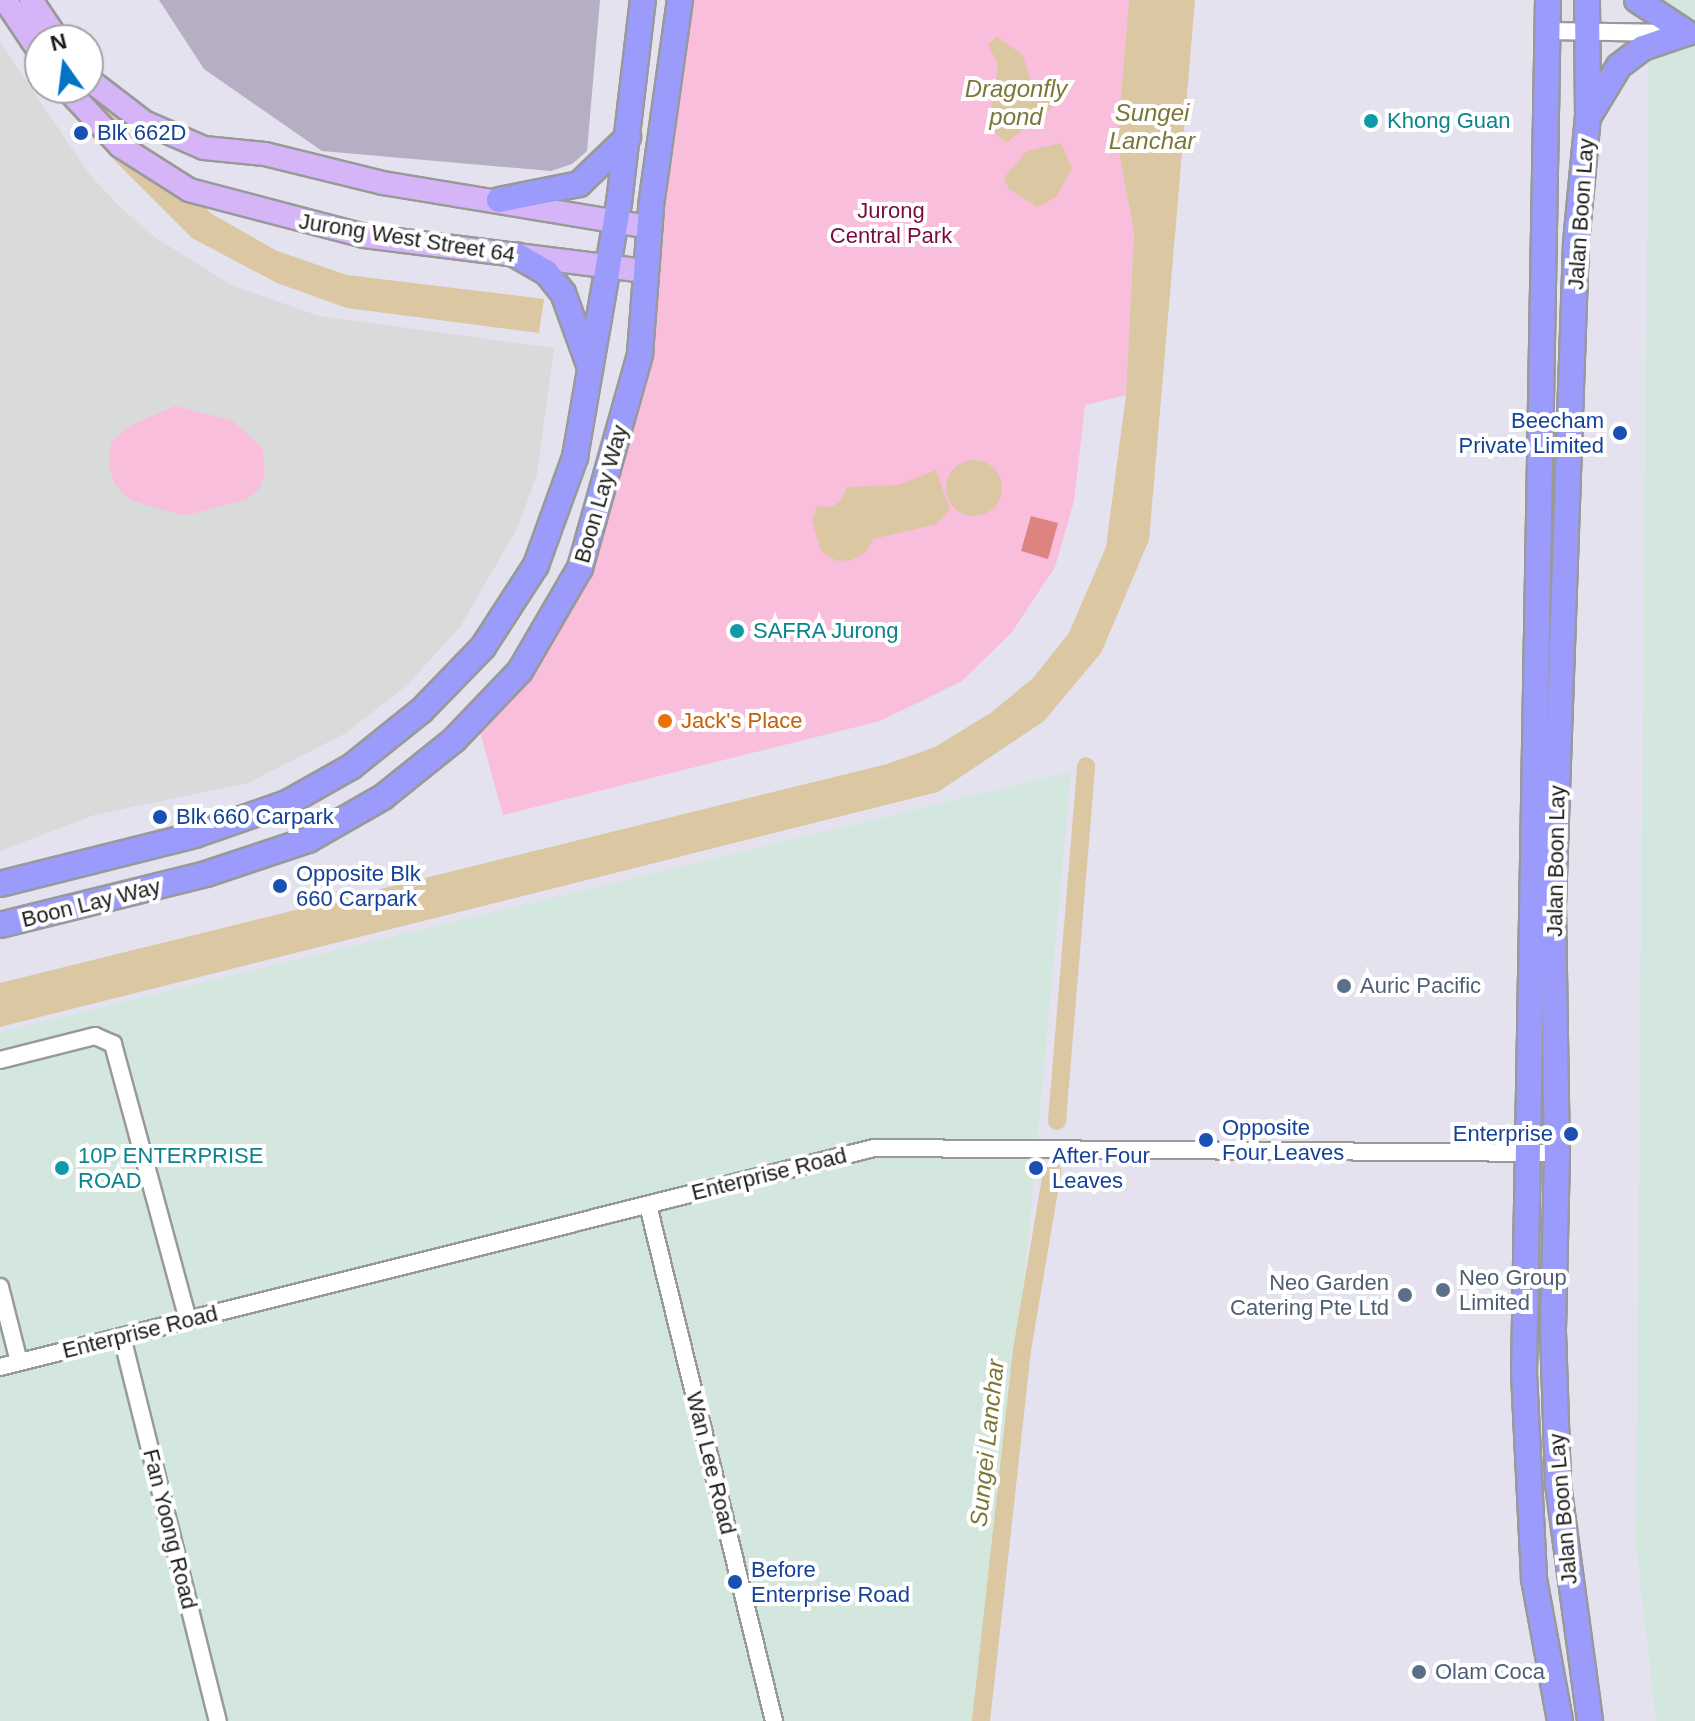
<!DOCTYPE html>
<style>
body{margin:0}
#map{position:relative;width:1695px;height:1721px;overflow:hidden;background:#e3e2ee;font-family:Helvetica,sans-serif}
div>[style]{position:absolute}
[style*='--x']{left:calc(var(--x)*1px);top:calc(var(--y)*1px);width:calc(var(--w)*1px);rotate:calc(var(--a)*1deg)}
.residential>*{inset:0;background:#d9dada}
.industrial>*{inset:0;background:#d4e7df}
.construction>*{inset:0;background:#b6aec2}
.park>*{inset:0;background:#f8bedb}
.pitch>*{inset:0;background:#dd8380}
.water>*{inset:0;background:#dbc7a2}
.round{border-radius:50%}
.canal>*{height:18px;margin:-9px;padding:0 9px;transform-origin:9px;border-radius:9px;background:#dbc7a2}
.roads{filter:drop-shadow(2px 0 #999) drop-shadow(-2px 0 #999) drop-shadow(0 2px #999) drop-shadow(0 -2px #999)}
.street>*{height:16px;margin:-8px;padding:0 8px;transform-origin:8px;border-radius:8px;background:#fff}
.secondary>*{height:22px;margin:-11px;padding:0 11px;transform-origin:11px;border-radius:11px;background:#d5b5f8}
.primary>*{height:24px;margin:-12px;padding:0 12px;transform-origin:12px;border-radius:12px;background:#9a9bfa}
.dots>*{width:22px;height:22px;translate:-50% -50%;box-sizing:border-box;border:4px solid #fff;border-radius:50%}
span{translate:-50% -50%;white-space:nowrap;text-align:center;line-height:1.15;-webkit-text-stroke:8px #fff;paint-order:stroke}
.culture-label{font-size:22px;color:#0d838f}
.left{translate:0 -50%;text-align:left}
.transit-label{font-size:22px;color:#164399}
.right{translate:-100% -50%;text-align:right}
.park-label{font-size:22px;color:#780c42}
.street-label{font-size:22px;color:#1c1c1c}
.food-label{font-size:22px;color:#c56008}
.service-label{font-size:22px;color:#4e5e75}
.water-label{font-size:24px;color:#7c7739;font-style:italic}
.north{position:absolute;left:24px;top:24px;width:80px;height:80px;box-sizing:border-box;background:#fff;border:2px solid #a4a4a4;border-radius:50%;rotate:346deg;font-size:22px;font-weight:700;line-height:32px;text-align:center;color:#1c1c1c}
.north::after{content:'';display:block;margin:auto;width:28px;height:36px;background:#0274c6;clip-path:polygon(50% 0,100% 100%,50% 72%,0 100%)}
</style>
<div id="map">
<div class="residential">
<div style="clip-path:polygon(0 42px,90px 175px,121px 208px,156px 238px,233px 286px,319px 316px,554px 348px,537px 474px,518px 527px,460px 627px,407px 685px,346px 733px,248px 783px,94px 815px,0 851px)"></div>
</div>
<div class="industrial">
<div style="clip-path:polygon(1649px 0,1695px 0,1695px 1721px,1656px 1721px,1636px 1545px)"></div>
<div style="clip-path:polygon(1071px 772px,984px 1721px,0 1721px,0 1032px)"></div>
</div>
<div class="construction">
<div style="clip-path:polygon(159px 0,600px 0,587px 151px,572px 164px,551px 171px,322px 151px,204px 69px)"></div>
</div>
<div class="park">
<div style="clip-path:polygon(690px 0,1129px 0,1117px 142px,1134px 233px,1126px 395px,1085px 405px,1074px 501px,1055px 567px,1012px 632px,962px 681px,880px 721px,503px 815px,479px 728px,590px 574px,624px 464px,648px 359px)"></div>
<div style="clip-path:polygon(175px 406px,231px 420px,262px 447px,265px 473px,259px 489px,247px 499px,184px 516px,130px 500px,115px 485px,109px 465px,111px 442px,129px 426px)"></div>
</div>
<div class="pitch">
<div style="clip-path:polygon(1031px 516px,1058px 523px,1048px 559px,1021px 551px)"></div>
</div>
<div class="water">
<div style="clip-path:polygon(1129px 0,1195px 0,1149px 540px,1101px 653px,1044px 721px,938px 792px,0 1027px,0 983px,887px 764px,935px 747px,992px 712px,1033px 678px,1069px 633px,1106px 547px,1126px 395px,1134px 233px,1117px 142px)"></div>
<div style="clip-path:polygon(997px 37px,1023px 55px,1030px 79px,1051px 103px,1051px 109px,1006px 143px,989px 127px,998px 65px,988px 44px)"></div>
<div style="clip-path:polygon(88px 68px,136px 145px,212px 214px,277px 251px,347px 275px,544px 299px,539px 333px,347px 308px,277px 283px,192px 238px,114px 160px,66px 88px,88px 88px)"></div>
<div style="clip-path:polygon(1061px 143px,1072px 168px,1056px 197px,1037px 207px,1009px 189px,1004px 178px,1027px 151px)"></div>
<div class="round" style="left:946px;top:460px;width:56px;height:56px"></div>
<div style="clip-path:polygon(936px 470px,950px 510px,936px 524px,873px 539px,867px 551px,852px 560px,837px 561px,821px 551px,812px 521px,817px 506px,831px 507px,841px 501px,847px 487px,899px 485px)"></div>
</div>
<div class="canal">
<div style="--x:1057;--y:1121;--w:356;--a:-85.3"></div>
<div style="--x:981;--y:1721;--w:373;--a:-83.7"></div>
<div style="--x:1022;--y:1350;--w:181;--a:-80.4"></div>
</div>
<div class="roads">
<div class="street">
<div style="--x:1548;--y:31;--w:125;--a:0.9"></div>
<div style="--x:0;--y:1060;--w:98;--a:-14.2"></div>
<div style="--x:95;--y:1036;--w:20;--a:24"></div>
<div style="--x:113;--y:1044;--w:286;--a:74.8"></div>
<div style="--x:648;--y:1205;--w:531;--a:76.28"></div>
<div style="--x:0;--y:1287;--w:77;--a:75.8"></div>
<div style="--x:122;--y:1337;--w:396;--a:76"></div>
<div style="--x:0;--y:1367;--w:901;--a:-14.07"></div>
<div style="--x:874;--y:1148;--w:683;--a:0.42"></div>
</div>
<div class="secondary">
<div style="--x:5;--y:0;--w:63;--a:56.1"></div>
<div style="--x:31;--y:0;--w:48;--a:56"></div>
<div style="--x:88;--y:79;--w:71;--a:37.5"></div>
<div style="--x:144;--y:122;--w:65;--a:23.4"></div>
<div style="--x:204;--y:148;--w:61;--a:5.6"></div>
<div style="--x:265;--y:154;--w:122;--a:13.8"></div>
<div style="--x:383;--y:183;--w:271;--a:9.4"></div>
<div style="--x:66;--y:88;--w:79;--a:47"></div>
<div style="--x:120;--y:146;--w:82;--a:32.5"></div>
<div style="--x:189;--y:190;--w:181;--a:14.7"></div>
<div style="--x:364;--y:236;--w:285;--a:7.1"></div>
</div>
<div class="primary">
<div style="--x:1548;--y:0;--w:1373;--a:91"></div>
<div style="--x:1524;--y:1373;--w:206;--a:87.2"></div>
<div style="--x:1534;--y:1579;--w:144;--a:79.6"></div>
<div style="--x:1587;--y:0;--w:116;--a:89.5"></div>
<div style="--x:1588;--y:116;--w:129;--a:95.4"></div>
<div style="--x:1576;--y:244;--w:663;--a:91.99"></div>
<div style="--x:1553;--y:907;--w:246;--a:89.1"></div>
<div style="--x:1557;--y:1153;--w:179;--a:91.3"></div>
<div style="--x:1553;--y:1332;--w:152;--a:88.1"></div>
<div style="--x:1558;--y:1484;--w:239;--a:82.3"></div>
<div style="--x:1637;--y:0;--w:60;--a:33.4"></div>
<div style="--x:1590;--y:114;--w:56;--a:-58.9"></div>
<div style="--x:1619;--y:66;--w:30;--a:-37"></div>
<div style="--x:1643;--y:48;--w:46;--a:-18.8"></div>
<div style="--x:499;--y:200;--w:82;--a:-11.3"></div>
<div style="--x:579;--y:184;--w:68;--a:-43.8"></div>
<div style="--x:516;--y:255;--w:34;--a:30"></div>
<div style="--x:546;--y:272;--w:27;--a:51"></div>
<div style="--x:563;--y:293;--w:77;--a:70.1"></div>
<div style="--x:0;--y:884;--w:201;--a:-14.1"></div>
<div style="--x:195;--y:835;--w:97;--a:-19.2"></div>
<div style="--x:287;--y:803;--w:73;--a:-29.4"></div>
<div style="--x:351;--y:767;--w:90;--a:-38.7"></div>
<div style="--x:421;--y:711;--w:89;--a:-45.9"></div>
<div style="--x:483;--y:647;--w:98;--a:-57.1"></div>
<div style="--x:536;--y:565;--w:115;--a:-70.1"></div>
<div style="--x:575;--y:457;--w:258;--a:-80.2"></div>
<div style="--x:619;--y:203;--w:204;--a:-83.3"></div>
<div style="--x:0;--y:925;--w:212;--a:-13.9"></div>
<div style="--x:206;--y:874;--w:108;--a:-18.4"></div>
<div style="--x:308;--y:840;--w:86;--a:-29.8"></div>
<div style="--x:383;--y:797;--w:91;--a:-38.8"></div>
<div style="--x:454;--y:740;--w:95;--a:-46.3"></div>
<div style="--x:520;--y:671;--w:119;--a:-59.8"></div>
<div style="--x:580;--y:568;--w:222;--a:-74.3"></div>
<div style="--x:640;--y:354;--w:148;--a:-85.7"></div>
<div style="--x:651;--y:206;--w:208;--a:-82"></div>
</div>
</div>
<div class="dots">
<div style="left:1371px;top:121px;background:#0f9aa8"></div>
<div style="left:81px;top:133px;background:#1a4fb4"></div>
<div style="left:1620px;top:433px;background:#1a4fb4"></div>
<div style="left:737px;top:631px;background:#0f9aa8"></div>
<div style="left:665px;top:721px;background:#e8710a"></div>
<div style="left:160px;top:817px;background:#1a4fb4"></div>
<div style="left:280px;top:886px;background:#1a4fb4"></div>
<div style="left:1344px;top:986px;background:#5c6f8a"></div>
<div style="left:1571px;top:1134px;background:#1a4fb4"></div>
<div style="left:1206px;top:1140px;background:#1a4fb4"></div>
<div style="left:62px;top:1168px;background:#0f9aa8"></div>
<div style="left:1036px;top:1168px;background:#1a4fb4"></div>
<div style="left:1443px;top:1290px;background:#5c6f8a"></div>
<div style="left:1405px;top:1295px;background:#5c6f8a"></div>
<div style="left:735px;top:1582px;background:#1a4fb4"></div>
<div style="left:1419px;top:1672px;background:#5c6f8a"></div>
</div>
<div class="culture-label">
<span class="left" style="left:1387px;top:121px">Khong Guan</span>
<span class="left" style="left:753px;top:631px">SAFRA Jurong</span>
<span class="left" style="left:78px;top:1168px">10P ENTERPRISE<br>ROAD</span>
</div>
<div class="transit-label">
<span class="left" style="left:97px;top:133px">Blk 662D</span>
<span class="right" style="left:1604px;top:433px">Beecham<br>Private Limited</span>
<span class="left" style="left:176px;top:817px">Blk 660 Carpark</span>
<span class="left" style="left:296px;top:886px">Opposite Blk<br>660 Carpark</span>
<span class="left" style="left:1222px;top:1140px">Opposite<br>Four Leaves</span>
<span class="right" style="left:1553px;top:1134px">Enterprise</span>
<span class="left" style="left:1052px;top:1168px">After Four<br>Leaves</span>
<span class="left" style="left:751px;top:1582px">Before<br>Enterprise Road</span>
</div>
<div class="park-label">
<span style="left:891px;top:223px">Jurong<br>Central Park</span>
</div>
<div class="street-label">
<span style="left:1581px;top:214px;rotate:-86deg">Jalan Boon Lay</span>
<span style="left:407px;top:238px;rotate:9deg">Jurong West Street 64</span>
<span style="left:601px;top:494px;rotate:-74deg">Boon Lay Way</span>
<span style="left:1556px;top:861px;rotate:-89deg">Jalan Boon Lay</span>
<span style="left:91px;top:903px;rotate:-14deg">Boon Lay Way</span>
<span style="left:769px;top:1174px;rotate:-14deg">Enterprise Road</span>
<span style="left:140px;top:1332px;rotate:-14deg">Enterprise Road</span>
<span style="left:711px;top:1463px;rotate:76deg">Wan Lee Road</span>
<span style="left:1563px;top:1509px;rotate:-95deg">Jalan Boon Lay</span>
<span style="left:170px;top:1529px;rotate:76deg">Fan Yoong Road</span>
</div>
<div class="food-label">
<span class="left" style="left:681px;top:721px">Jack's Place</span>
</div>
<div class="service-label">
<span class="left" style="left:1360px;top:986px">Auric Pacific</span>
<span class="left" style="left:1459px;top:1290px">Neo Group<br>Limited</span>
<span class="right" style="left:1389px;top:1295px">Neo Garden<br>Catering Pte Ltd</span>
<span class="left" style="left:1435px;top:1672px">Olam Coca</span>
</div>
<div class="water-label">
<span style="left:1016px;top:103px">Dragonfly<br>pond</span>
<span style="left:1152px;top:127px">Sungei<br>Lanchar</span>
<span style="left:987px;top:1443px;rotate:-84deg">Sungei Lanchar</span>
</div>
<div class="north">N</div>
</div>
